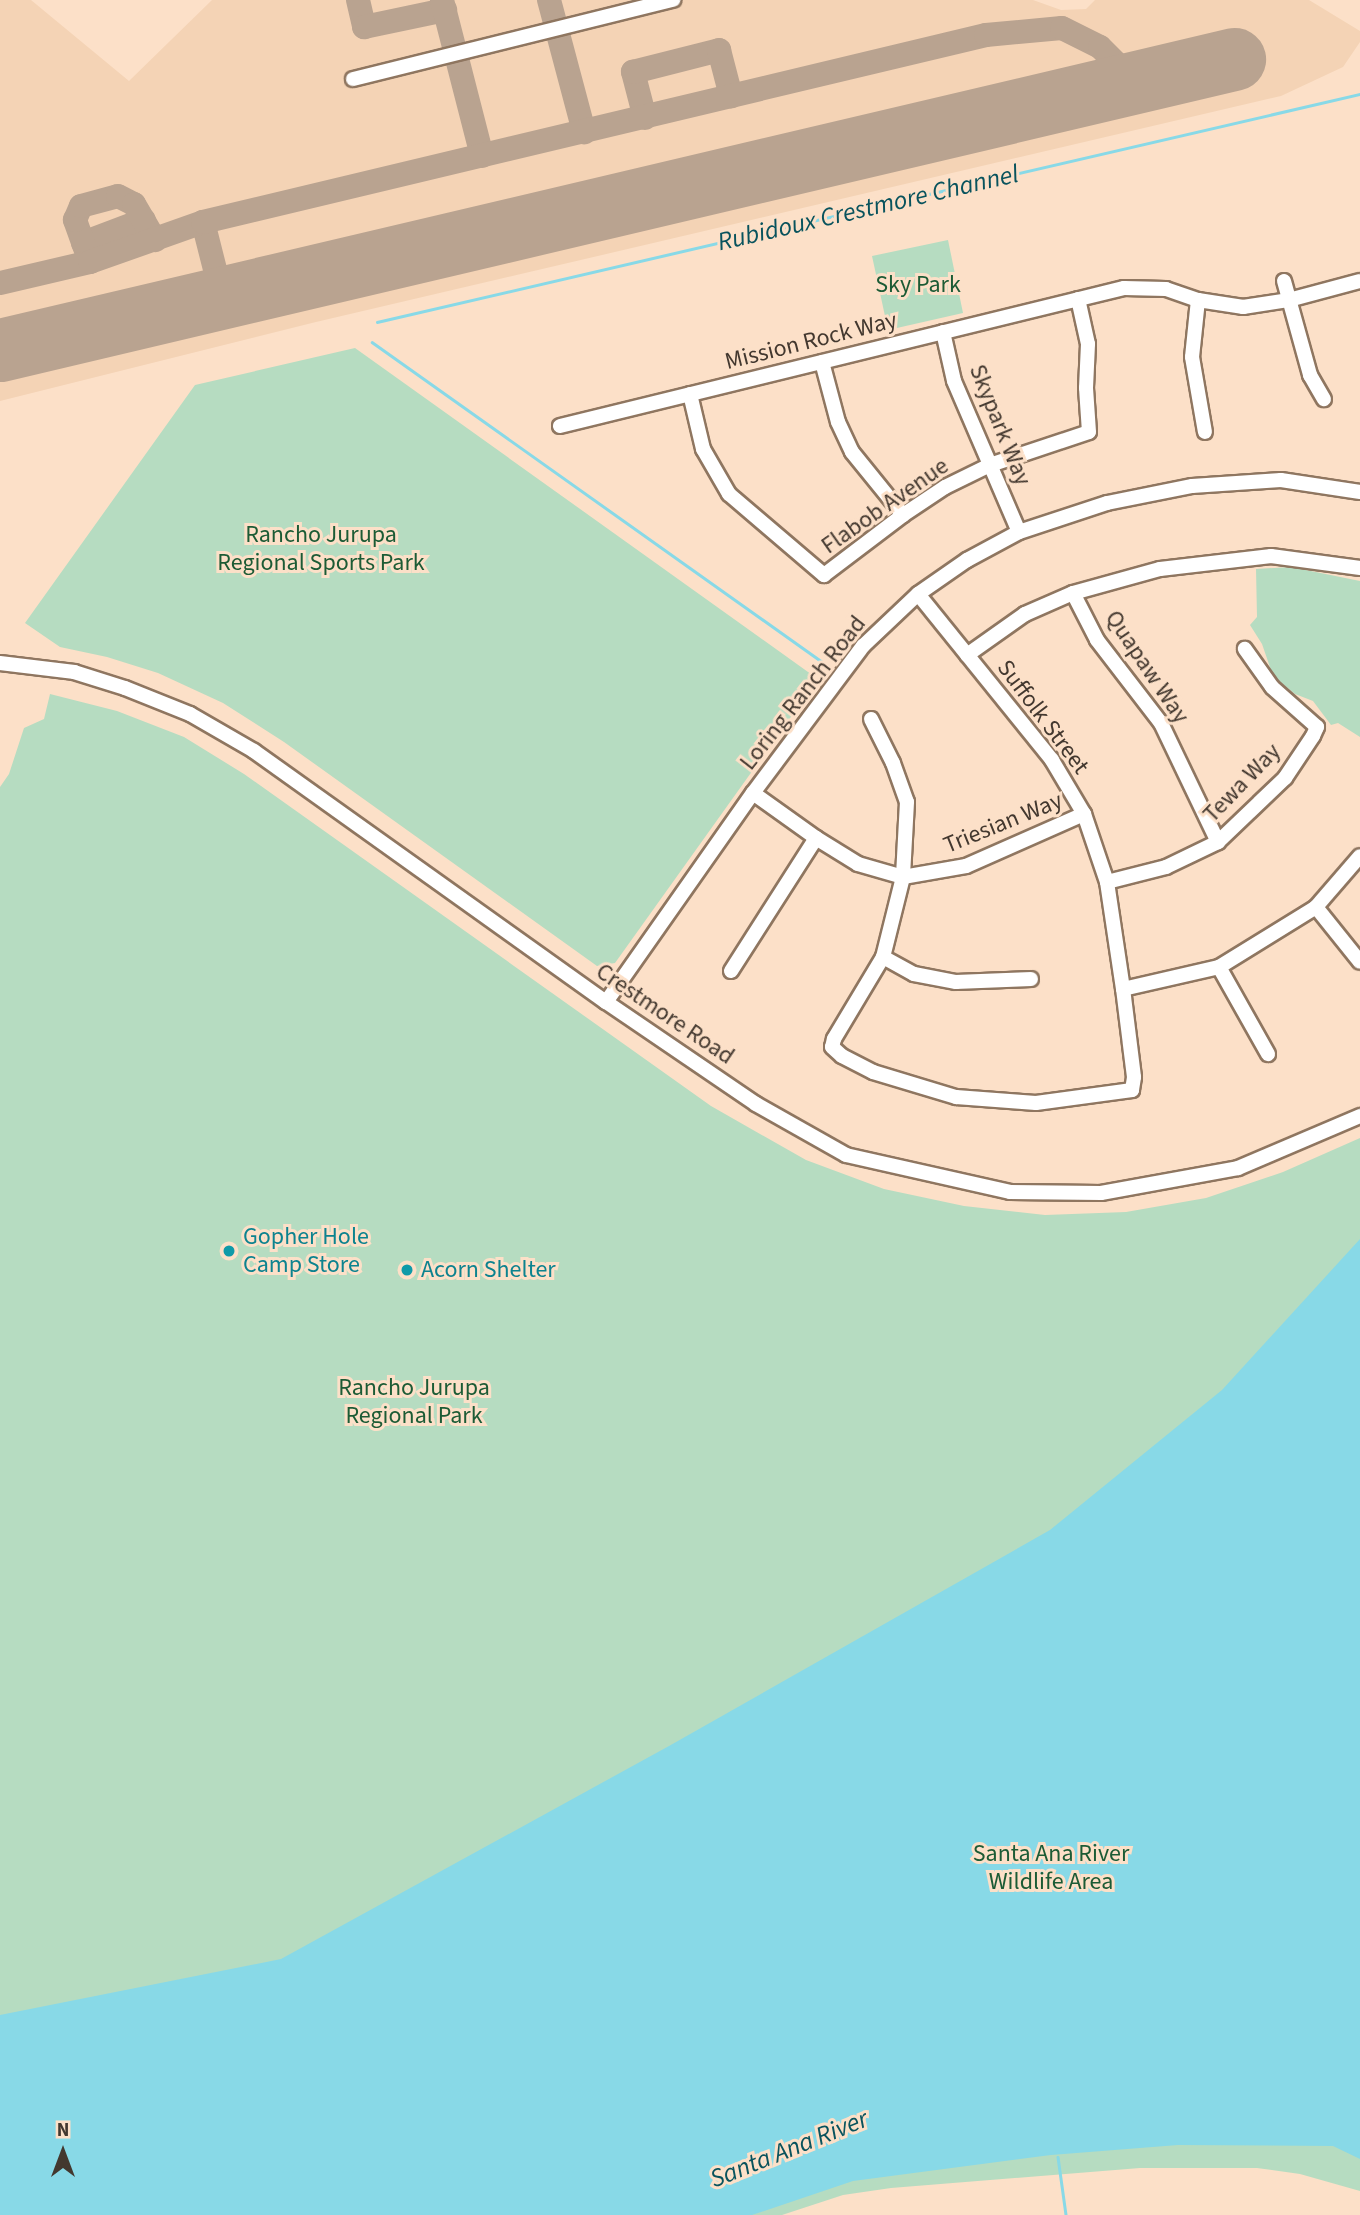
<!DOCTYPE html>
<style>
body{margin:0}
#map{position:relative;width:1360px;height:2215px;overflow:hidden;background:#fce0c8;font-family:"Source Sans 3",sans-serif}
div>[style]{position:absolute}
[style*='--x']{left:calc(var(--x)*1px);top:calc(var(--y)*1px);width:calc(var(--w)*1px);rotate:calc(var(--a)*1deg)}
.built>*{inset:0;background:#f4d3b5}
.green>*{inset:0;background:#b6dcc1}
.water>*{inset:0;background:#88d9e7}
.stream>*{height:2.5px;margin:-1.25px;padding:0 1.25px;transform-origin:1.25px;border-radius:1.25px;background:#88d9e7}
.taxiway>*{height:24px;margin:-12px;padding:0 12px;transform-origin:12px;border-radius:12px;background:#b9a390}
.runway>*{height:63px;margin:-31.5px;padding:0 31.5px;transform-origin:31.5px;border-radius:31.5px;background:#b9a390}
.roads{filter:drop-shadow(2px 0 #8f7660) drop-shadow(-2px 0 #8f7660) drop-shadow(0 2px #8f7660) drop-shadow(0 -2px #8f7660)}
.minor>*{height:14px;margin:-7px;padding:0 7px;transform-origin:7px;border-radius:7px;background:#fff}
.dots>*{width:19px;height:19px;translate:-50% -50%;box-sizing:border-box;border:4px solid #fce0c8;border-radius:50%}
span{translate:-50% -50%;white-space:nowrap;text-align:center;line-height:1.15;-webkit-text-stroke:6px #fce0c8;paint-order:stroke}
.park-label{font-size:24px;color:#1c5b35}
.street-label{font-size:24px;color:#43382f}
.culture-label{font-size:24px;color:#0d838f}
.left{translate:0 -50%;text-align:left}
.water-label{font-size:26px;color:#09535d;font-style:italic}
.north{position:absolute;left:28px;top:2117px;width:70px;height:70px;-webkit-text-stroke:5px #fce0c8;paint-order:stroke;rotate:0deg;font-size:19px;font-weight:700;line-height:28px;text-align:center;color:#43382f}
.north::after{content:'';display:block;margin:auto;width:24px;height:32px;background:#43382f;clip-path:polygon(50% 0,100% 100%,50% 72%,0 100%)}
</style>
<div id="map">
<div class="built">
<div style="clip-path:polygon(0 0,31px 0,129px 81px,212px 0,1033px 0,1061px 10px,1086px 9px,1095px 0,1309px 0,1360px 31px,1360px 42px,1343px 67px,1281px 96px,316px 322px,0 401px)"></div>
</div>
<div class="green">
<div style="clip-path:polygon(948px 240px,963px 313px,888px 330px,872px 256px)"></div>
<div style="clip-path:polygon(355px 348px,815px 677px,795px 705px,798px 707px,615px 963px,597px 966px,284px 742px,223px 703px,158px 673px,107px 657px,60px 647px,25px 623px,195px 385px)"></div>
<div style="clip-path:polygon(1291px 567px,1360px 581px,1360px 737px,1338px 723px,1331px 725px,1313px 701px,1295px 694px,1273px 676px,1262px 644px,1250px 625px,1257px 617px,1256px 569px)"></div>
<div style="clip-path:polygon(50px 694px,117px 711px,184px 737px,244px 774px,711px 1106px,806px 1160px,884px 1189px,964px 1206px,1045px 1215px,1126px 1212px,1206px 1198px,1283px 1172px,1360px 1138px,1360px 2191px,1300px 2174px,1257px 2168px,1140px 2168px,891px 2188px,843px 2195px,782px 2215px,0 2215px,0 787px,9px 774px,24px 728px,44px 719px)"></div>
</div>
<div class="water">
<div style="clip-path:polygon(1360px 1239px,1360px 2159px,1333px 2146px,1178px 2145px,1051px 2155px,853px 2181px,752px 2215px,0 2215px,0 2015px,281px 1959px,669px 1746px,1050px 1530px,1222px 1390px)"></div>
</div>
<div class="stream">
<div style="--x:377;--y:322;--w:1009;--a:-13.06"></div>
<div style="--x:372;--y:342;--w:559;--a:35.39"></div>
<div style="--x:1058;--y:2157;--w:59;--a:82.1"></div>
</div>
<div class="taxiway">
<div style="--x:358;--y:0;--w:28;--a:77"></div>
<div style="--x:364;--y:27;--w:83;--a:-11.9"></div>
<div style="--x:442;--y:0;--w:161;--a:75.6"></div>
<div style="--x:549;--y:0;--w:137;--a:75.1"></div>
<div style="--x:645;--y:118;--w:48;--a:-104.6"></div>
<div style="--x:633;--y:72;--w:89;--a:-14.3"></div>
<div style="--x:719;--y:50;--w:48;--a:75.4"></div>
<div style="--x:203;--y:222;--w:77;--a:75.8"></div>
<div style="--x:83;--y:243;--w:65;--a:-20.7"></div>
<div style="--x:90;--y:262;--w:45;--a:-109.7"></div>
<div style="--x:75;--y:220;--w:15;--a:-67"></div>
<div style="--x:81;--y:206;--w:38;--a:-15"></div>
<div style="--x:118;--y:196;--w:18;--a:27"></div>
<div style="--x:134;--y:204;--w:42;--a:59.7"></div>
<div style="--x:0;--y:283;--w:92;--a:-13.1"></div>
<div style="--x:90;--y:262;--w:120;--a:-19.5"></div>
<div style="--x:203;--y:222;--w:805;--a:-13.43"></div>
<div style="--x:986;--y:35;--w:76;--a:-5.3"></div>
<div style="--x:1062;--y:28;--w:42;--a:26.6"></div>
<div style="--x:1100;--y:47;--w:33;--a:45"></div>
<div style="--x:1123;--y:70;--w:15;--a:98"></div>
</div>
<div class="runway">
<div style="--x:0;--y:350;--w:1268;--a:-13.27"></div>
</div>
<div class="roads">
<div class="minor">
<div style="--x:353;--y:79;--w:330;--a:-13.9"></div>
<div style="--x:1284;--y:281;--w:98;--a:74.5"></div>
<div style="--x:1310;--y:375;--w:28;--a:60"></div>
<div style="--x:1198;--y:300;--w:57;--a:96"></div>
<div style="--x:1192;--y:357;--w:76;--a:80.2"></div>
<div style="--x:943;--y:332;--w:50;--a:77.3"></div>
<div style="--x:954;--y:381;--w:164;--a:66.7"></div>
<div style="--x:822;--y:362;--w:62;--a:75.1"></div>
<div style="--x:838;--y:422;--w:33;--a:65"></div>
<div style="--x:852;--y:452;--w:81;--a:51"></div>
<div style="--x:690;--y:394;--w:57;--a:76.7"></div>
<div style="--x:703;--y:449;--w:52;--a:60"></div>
<div style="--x:729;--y:494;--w:125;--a:40.5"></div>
<div style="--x:824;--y:575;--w:99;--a:-37.2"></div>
<div style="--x:903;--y:515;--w:50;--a:-33.7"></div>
<div style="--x:945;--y:487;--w:50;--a:-26.1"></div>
<div style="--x:990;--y:465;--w:104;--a:-18.4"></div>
<div style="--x:1089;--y:432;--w:44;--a:-93.9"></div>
<div style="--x:1086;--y:388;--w:44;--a:-87.4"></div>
<div style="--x:1088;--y:344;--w:46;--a:-102.5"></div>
<div style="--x:560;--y:426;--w:581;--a:-13.75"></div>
<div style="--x:1124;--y:288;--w:42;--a:1.4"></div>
<div style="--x:1166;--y:289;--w:34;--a:19"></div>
<div style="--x:1198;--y:300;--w:46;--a:8.8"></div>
<div style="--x:1243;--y:307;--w:47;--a:-8.7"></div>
<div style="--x:1289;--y:300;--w:73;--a:-15"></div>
<div style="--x:1073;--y:593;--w:53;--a:62.9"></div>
<div style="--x:1097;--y:640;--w:105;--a:52.4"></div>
<div style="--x:1161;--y:723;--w:132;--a:64.4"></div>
<div style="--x:967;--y:655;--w:71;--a:-35.3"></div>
<div style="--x:1025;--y:614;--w:52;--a:-23.6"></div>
<div style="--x:1073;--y:593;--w:90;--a:-15.4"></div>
<div style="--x:1160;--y:569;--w:112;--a:-6.7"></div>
<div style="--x:1271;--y:556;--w:90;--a:7.7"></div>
<div style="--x:0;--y:663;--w:75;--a:6.9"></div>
<div style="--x:74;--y:672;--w:53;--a:17.4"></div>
<div style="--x:125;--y:688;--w:70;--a:21.8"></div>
<div style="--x:190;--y:714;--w:74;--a:30"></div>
<div style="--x:254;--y:751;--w:432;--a:35.5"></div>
<div style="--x:606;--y:1002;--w:181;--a:34.2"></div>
<div style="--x:756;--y:1104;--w:103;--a:29.5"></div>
<div style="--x:846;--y:1155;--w:168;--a:12.7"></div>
<div style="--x:1010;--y:1192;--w:91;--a:0.6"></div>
<div style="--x:1101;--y:1193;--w:139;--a:-10.3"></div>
<div style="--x:1238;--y:1168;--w:133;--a:-23.1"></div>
<div style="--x:871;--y:719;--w:49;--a:63.4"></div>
<div style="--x:893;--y:763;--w:41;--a:70.3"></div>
<div style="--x:907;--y:802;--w:75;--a:93.1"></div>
<div style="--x:903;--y:877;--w:82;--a:104"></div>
<div style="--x:883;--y:957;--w:96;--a:120.9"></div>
<div style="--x:834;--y:1039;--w:8;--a:104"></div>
<div style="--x:832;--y:1047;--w:13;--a:42"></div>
<div style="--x:842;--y:1056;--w:35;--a:27"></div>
<div style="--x:873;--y:1072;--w:87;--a:16.8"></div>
<div style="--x:956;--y:1097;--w:80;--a:4.3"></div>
<div style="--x:1036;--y:1103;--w:97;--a:-7.7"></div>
<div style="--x:1132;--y:1090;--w:13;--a:-81"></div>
<div style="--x:1134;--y:1077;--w:89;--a:-97.1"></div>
<div style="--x:1123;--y:989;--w:108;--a:-98.5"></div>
<div style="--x:1107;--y:882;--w:72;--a:-108.7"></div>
<div style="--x:1084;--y:814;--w:63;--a:-120.7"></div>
<div style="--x:1052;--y:760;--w:213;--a:-128.9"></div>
<div style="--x:753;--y:793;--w:77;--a:35.5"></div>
<div style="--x:816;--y:838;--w:49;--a:31.8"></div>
<div style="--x:858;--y:864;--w:47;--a:16.1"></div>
<div style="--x:903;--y:877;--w:64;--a:-9.9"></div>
<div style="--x:966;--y:866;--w:129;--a:-23.8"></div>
<div style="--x:1107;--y:882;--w:61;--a:-14.3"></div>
<div style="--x:1166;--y:867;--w:58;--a:-25.7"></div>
<div style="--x:1218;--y:842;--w:93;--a:-43.7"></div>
<div style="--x:1285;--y:778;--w:50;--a:-56.3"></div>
<div style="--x:1313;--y:736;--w:10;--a:-66"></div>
<div style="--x:1317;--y:727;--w:60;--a:-138.4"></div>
<div style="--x:1272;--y:687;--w:47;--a:-125.4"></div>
<div style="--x:1316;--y:907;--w:70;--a:51.3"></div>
<div style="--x:883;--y:957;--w:35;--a:29"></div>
<div style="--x:914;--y:974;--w:43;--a:10.8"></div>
<div style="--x:956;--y:982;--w:75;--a:-2.3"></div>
<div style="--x:1219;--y:967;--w:100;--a:60.6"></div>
<div style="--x:731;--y:971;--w:158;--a:-57.4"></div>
<div style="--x:1123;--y:989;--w:98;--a:-12.9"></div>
<div style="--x:1219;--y:967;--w:114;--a:-31.7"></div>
<div style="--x:1316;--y:907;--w:67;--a:-49.2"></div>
<div style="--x:606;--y:1002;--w:256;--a:-54.9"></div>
<div style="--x:753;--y:793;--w:184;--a:-53.2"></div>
<div style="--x:863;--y:646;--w:76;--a:-43.4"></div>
<div style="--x:918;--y:594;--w:60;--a:-34.8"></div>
<div style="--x:967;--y:560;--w:59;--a:-28.3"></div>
<div style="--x:1019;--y:532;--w:93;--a:-18.2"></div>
<div style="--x:1107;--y:503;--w:87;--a:-11.3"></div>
<div style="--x:1192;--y:486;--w:89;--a:-3.9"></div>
<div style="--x:1281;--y:480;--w:80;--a:8.6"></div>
</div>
</div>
<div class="dots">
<div style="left:229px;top:1251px;background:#0f9aa8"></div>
<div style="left:407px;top:1270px;background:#0f9aa8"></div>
</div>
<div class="park-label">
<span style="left:918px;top:285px">Sky Park</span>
<span style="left:321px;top:549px">Rancho Jurupa<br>Regional Sports Park</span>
<span style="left:414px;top:1402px">Rancho Jurupa<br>Regional Park</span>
<span style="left:1051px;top:1868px">Santa Ana River<br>Wildlife Area</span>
</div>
<div class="street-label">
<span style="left:811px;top:341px;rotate:-14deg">Mission Rock Way</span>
<span style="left:1000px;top:425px;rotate:68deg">Skypark Way</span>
<span style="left:885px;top:506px;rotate:-35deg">Flabob Avenue</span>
<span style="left:1147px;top:667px;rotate:56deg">Quapaw Way</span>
<span style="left:803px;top:693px;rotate:-52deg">Loring Ranch Road</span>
<span style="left:1043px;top:717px;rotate:53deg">Suffolk Street</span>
<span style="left:1242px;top:783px;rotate:-46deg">Tewa Way</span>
<span style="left:1003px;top:823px;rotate:-22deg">Triesian Way</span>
<span style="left:665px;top:1014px;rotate:34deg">Crestmore Road</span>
</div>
<div class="culture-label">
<span class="left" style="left:243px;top:1251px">Gopher Hole<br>Camp Store</span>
<span class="left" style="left:421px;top:1270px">Acorn Shelter</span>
</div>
<div class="water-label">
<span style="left:868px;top:208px;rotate:-13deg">Rubidoux Crestmore Channel</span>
<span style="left:789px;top:2149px;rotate:-22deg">Santa Ana River</span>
</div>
<div class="north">N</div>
</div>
